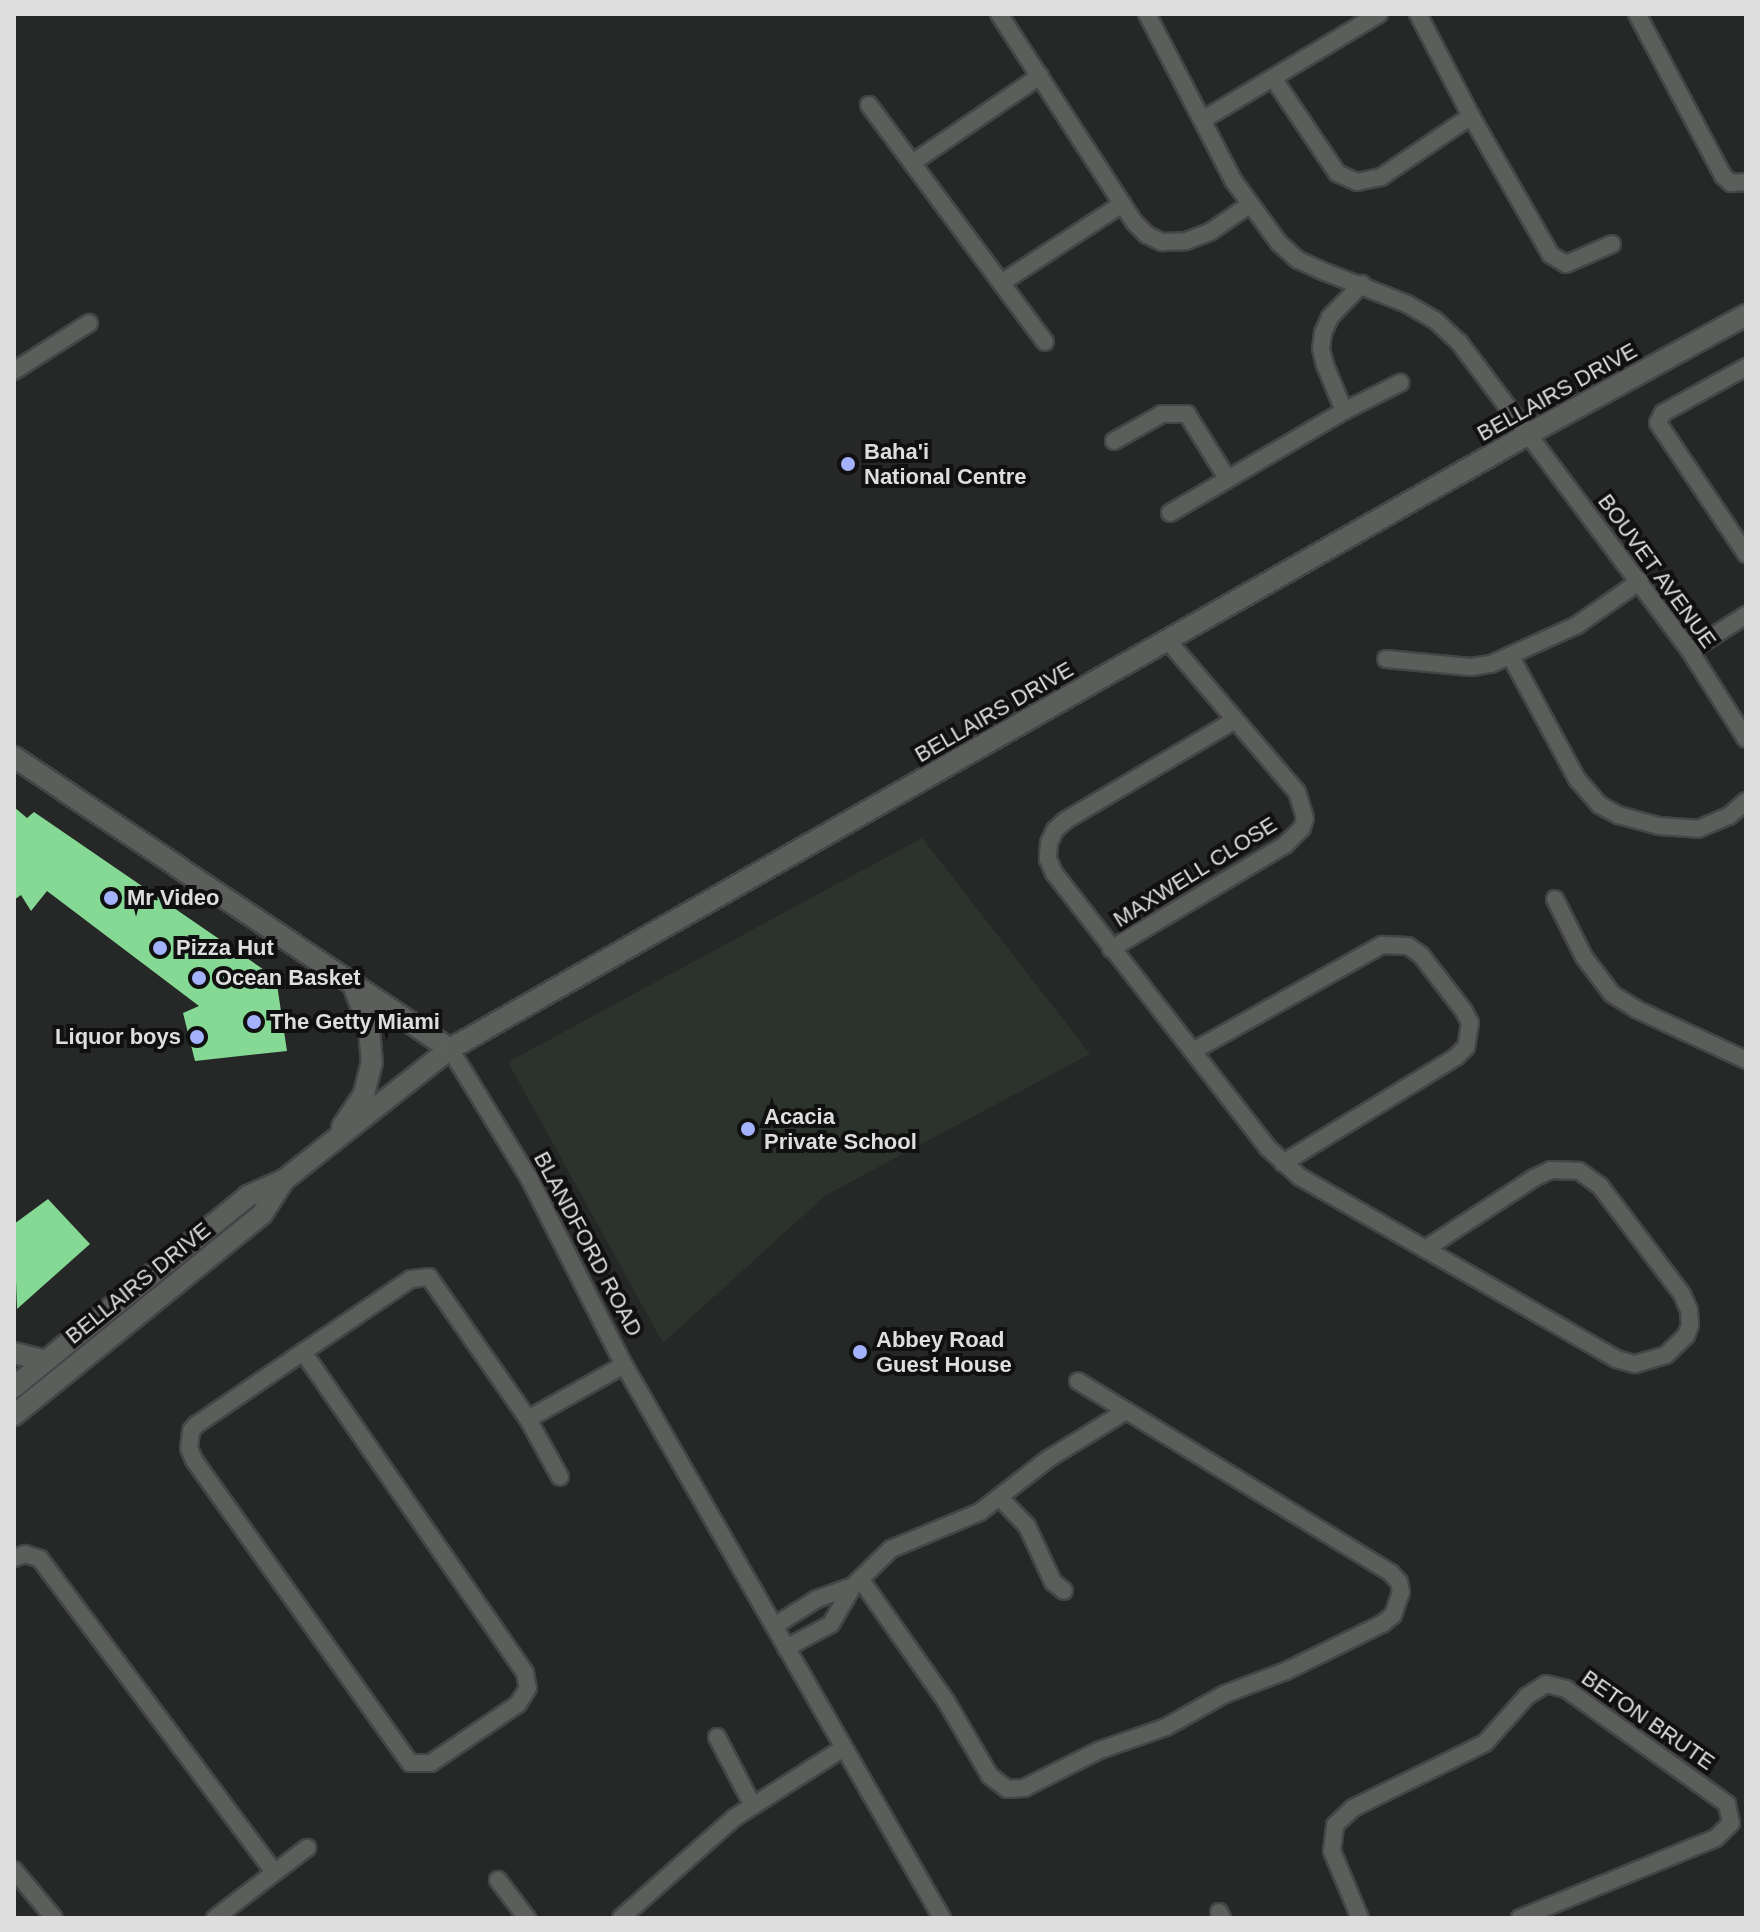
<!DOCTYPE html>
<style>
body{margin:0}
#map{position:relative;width:1760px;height:1932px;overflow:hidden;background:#252826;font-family:Arial,sans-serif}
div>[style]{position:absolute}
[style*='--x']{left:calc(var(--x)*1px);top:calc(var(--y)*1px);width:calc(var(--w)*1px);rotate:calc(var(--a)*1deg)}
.built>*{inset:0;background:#2c332d}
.building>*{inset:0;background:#85d994}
.roads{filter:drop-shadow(2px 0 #444645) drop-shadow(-2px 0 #444645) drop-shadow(0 2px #444645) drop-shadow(0 -2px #444645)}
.street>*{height:16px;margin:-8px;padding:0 8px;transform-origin:8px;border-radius:8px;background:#5c5e5c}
.secondary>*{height:20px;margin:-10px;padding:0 10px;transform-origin:10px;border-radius:10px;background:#5c5e5c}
.dots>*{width:22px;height:22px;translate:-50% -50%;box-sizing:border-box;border:4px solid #0f100f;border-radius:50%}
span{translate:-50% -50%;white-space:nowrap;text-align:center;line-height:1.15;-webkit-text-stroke:8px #0f100f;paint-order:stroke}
.street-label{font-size:22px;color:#dddedd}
.poi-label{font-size:22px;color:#dddedd;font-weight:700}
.left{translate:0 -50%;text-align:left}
.right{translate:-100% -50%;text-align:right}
.frame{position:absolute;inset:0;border:16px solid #dddedd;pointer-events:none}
</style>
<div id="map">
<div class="built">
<div style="clip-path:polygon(922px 838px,1090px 1054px,826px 1195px,663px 1343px,508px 1062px)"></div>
</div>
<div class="building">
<div style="clip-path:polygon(14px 807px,27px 818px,34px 812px,276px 978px,287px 1051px,195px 1061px,183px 1013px,199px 1006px,47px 891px,31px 911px,21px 895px,14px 900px)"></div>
<div style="clip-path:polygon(48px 1199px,90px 1244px,17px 1309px,14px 1224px)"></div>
</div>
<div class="roads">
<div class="street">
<div style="--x:999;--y:14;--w:248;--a:57"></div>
<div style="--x:1134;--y:222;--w:18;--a:45"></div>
<div style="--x:1147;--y:235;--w:17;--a:25"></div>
<div style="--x:1162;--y:242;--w:24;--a:-2"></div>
<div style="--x:1186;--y:241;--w:26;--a:-21"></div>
<div style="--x:1210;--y:232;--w:47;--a:-34.7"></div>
<div style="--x:1147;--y:14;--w:187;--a:62.6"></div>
<div style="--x:1233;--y:180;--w:78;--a:53.9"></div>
<div style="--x:1279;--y:243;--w:25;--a:42"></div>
<div style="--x:1298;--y:260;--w:24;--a:24"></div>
<div style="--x:1320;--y:270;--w:93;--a:21.3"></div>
<div style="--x:1407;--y:304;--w:32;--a:30"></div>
<div style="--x:1435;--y:320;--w:33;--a:43"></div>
<div style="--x:1459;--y:342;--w:386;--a:53.2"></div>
<div style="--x:1690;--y:651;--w:104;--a:57.5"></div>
<div style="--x:1418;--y:14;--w:115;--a:62.5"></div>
<div style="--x:1471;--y:116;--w:160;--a:60.1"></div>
<div style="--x:1551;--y:255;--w:17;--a:31"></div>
<div style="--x:1566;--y:264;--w:50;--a:-23.5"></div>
<div style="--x:1637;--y:14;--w:183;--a:62"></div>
<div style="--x:1723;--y:176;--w:11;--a:41"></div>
<div style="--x:1731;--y:183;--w:15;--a:-4"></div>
<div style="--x:1273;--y:78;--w:115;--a:56"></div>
<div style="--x:1337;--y:173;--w:22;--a:24"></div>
<div style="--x:1357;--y:182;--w:25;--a:-12"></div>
<div style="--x:1381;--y:177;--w:109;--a:-34.1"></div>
<div style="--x:869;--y:105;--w:295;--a:53.4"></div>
<div style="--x:1204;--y:119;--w:204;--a:-31"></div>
<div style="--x:912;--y:163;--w:155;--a:-34.2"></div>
<div style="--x:1001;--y:283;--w:145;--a:-33.1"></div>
<div style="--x:1746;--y:367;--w:95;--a:151"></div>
<div style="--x:1663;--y:413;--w:11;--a:117"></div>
<div style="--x:1658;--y:423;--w:158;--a:56.1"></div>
<div style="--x:14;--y:371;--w:89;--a:-32.6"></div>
<div style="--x:1344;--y:411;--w:50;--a:-112.4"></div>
<div style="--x:1325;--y:365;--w:16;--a:-104"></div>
<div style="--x:1321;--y:349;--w:16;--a:-83"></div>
<div style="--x:1323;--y:333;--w:17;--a:-66"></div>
<div style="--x:1330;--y:317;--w:46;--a:-45.9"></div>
<div style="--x:1114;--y:441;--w:55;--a:-29.4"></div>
<div style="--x:1162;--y:414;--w:25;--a:0"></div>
<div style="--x:1187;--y:414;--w:75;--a:58"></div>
<div style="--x:1170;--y:513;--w:202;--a:-30.4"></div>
<div style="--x:1344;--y:411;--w:63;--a:-26.6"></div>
<div style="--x:1690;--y:651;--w:67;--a:-32.7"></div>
<div style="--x:1511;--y:657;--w:139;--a:61.6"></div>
<div style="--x:1577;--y:779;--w:35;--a:49"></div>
<div style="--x:1600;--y:805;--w:21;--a:29"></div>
<div style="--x:1618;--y:815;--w:42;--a:15"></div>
<div style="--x:1659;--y:826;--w:39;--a:4"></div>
<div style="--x:1698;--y:829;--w:34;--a:-23"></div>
<div style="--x:1729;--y:816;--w:23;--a:-41"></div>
<div style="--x:1386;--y:659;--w:85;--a:5.4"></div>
<div style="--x:1471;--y:667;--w:20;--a:-9"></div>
<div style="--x:1491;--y:664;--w:94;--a:-24.4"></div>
<div style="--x:1577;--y:625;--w:77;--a:-34.9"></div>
<div style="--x:1235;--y:720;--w:196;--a:149.4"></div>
<div style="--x:1066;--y:820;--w:15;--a:138"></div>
<div style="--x:1055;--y:830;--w:14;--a:115"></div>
<div style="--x:1049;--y:843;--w:16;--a:94"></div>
<div style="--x:1048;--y:859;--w:15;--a:67"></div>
<div style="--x:1054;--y:873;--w:348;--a:52.1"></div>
<div style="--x:1268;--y:1148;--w:43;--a:42.2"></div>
<div style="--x:1300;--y:1177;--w:365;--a:29.9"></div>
<div style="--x:1616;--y:1359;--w:20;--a:15"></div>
<div style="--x:1635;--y:1364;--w:32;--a:-16"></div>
<div style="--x:1666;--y:1355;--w:28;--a:-44"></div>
<div style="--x:1686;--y:1336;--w:12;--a:-70"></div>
<div style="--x:1690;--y:1325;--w:15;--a:-94"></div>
<div style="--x:1689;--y:1310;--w:17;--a:-114"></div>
<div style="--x:1682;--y:1294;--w:136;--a:-127.2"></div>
<div style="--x:1600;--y:1186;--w:26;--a:-144"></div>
<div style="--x:1579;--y:1171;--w:28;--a:-178"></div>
<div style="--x:1551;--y:1170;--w:19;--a:155"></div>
<div style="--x:1534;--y:1178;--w:130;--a:146.9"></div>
<div style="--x:1555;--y:899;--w:65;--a:63.4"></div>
<div style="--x:1584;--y:957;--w:46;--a:52.9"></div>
<div style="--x:1612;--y:994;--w:28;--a:32"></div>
<div style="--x:1636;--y:1009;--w:121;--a:24.9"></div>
<div style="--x:1111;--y:949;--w:203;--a:-30.9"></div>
<div style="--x:1285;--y:845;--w:24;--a:-45"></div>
<div style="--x:1302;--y:828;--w:10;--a:-73"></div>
<div style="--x:1305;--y:818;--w:27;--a:-107"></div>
<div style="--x:1297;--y:792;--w:200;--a:-130.5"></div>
<div style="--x:450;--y:1049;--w:151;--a:58.5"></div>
<div style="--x:529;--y:1178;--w:210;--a:63.1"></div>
<div style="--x:624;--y:1365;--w:638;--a:60.1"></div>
<div style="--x:1193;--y:1051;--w:217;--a:-29.3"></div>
<div style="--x:1382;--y:945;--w:26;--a:2"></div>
<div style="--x:1408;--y:946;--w:16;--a:35"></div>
<div style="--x:1421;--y:955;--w:71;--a:52.5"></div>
<div style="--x:1464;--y:1011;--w:13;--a:63"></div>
<div style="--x:1470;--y:1023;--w:24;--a:99"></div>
<div style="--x:1466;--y:1047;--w:14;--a:135"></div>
<div style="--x:1456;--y:1057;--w:203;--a:148.5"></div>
<div style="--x:303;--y:1352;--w:390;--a:55.3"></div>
<div style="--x:525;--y:1673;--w:15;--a:79"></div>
<div style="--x:528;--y:1688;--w:19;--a:122"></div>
<div style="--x:518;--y:1704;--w:105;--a:145.9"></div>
<div style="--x:431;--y:1763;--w:21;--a:180"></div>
<div style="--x:410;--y:1763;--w:372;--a:-125.5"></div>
<div style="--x:194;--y:1460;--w:13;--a:-113"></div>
<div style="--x:189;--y:1448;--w:17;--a:-83"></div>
<div style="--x:191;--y:1431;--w:8;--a:-50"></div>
<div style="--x:196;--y:1425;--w:130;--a:-34.3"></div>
<div style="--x:303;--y:1352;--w:130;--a:-34.1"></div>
<div style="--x:411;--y:1279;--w:18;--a:-6"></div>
<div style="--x:429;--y:1277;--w:173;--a:55.1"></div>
<div style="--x:528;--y:1419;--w:66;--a:61.1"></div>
<div style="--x:528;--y:1419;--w:110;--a:-29.4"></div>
<div style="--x:1001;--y:1499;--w:37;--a:46"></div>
<div style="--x:1027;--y:1526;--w:62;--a:65.1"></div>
<div style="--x:1053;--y:1582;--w:14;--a:39"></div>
<div style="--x:14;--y:1558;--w:12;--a:-20"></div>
<div style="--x:25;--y:1554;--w:16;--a:18"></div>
<div style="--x:40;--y:1559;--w:391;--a:53.2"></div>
<div style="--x:861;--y:1580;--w:148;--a:54.9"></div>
<div style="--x:946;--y:1701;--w:87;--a:59.6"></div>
<div style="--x:990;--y:1776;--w:21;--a:37"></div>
<div style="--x:1007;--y:1789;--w:17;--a:-3"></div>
<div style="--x:1024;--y:1788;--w:85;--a:-26.6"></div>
<div style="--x:1100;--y:1750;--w:70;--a:-19.2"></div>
<div style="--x:1166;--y:1727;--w:68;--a:-29.2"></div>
<div style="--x:1225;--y:1694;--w:65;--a:-20.7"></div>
<div style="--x:1286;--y:1671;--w:107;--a:-26.1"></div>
<div style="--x:1382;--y:1624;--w:14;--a:-39"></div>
<div style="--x:1393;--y:1615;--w:24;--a:-71"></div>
<div style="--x:1401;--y:1592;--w:10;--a:-101"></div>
<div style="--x:1399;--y:1582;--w:12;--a:-132"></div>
<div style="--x:1391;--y:1573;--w:367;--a:-148.5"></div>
<div style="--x:774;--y:1626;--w:51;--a:-32.1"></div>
<div style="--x:817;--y:1599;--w:38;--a:-20"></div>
<div style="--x:853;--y:1586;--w:53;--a:-44.2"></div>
<div style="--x:891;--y:1549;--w:96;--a:-22.6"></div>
<div style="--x:980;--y:1512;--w:86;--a:-37.9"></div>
<div style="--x:1048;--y:1459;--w:92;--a:-31.6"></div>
<div style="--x:786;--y:1648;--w:51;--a:-28.1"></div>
<div style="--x:831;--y:1624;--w:44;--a:-59.9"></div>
<div style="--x:717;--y:1737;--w:76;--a:62.4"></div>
<div style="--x:14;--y:1870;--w:62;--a:50.2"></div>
<div style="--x:498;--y:1880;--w:48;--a:52.7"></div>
<div style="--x:1219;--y:1912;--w:7;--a:63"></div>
<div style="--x:215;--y:1918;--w:116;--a:-37.3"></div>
<div style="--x:621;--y:1918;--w:151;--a:-41.5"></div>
<div style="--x:734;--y:1818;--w:128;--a:-32.6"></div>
<div style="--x:1360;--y:1918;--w:73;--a:-112.7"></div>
<div style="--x:1332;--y:1851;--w:26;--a:-83"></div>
<div style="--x:1335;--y:1825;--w:25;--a:-43"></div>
<div style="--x:1353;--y:1808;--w:147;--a:-26.2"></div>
<div style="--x:1485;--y:1743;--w:63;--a:-48.2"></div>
<div style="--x:1527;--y:1696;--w:22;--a:-32"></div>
<div style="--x:1546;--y:1684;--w:21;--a:14"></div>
<div style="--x:1566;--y:1689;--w:198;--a:35.5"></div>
<div style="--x:1727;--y:1804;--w:19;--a:78"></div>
<div style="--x:1731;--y:1823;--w:21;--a:135"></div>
<div style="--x:1716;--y:1838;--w:212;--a:157.8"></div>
</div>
<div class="secondary">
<div style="--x:14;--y:757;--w:525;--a:33.81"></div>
<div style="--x:342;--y:1127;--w:40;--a:-56"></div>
<div style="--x:364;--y:1094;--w:32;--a:-76"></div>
<div style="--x:372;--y:1063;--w:36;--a:-95"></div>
<div style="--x:369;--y:1027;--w:43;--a:-110.6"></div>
<div style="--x:14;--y:1353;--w:32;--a:14"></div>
<div style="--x:14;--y:1387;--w:302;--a:-39.2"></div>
<div style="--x:248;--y:1196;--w:39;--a:-24"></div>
<div style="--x:284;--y:1180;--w:211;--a:-38.3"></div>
<div style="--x:450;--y:1049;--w:1240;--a:-29.69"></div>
<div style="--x:1527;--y:435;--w:250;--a:-28.7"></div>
<div style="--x:14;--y:1415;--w:319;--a:-39"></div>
<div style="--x:262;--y:1214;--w:40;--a:-57.1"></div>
</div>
</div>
<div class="dots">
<div style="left:848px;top:464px;background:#a4b2fc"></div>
<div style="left:111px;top:898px;background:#a4b2fc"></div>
<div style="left:160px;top:948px;background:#a4b2fc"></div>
<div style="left:199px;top:978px;background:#a4b2fc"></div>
<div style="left:254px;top:1022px;background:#a4b2fc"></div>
<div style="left:197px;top:1037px;background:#a4b2fc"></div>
<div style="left:748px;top:1129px;background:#a4b2fc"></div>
<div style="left:860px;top:1352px;background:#a4b2fc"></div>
</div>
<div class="street-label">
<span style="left:1557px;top:392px;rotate:-29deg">BELLAIRS DRIVE</span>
<span style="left:1657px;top:571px;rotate:54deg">BOUVET AVENUE</span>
<span style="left:994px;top:712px;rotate:-30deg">BELLAIRS DRIVE</span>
<span style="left:1195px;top:872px;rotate:-32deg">MAXWELL CLOSE</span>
<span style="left:588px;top:1244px;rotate:62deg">BLANDFORD ROAD</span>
<span style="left:138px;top:1283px;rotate:-39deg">BELLAIRS DRIVE</span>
<span style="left:1648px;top:1720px;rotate:35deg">BETON BRUTE</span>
</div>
<div class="poi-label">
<span class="left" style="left:864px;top:464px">Baha'i<br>National Centre</span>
<span class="left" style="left:127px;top:898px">Mr Video</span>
<span class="left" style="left:176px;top:948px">Pizza Hut</span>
<span class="left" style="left:215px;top:978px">Ocean Basket</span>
<span class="left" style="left:270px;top:1022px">The Getty Miami</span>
<span class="right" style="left:181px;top:1037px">Liquor boys</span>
<span class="left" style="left:764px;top:1129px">Acacia<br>Private School</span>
<span class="left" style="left:876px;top:1352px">Abbey Road<br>Guest House</span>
</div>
<div class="frame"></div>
</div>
